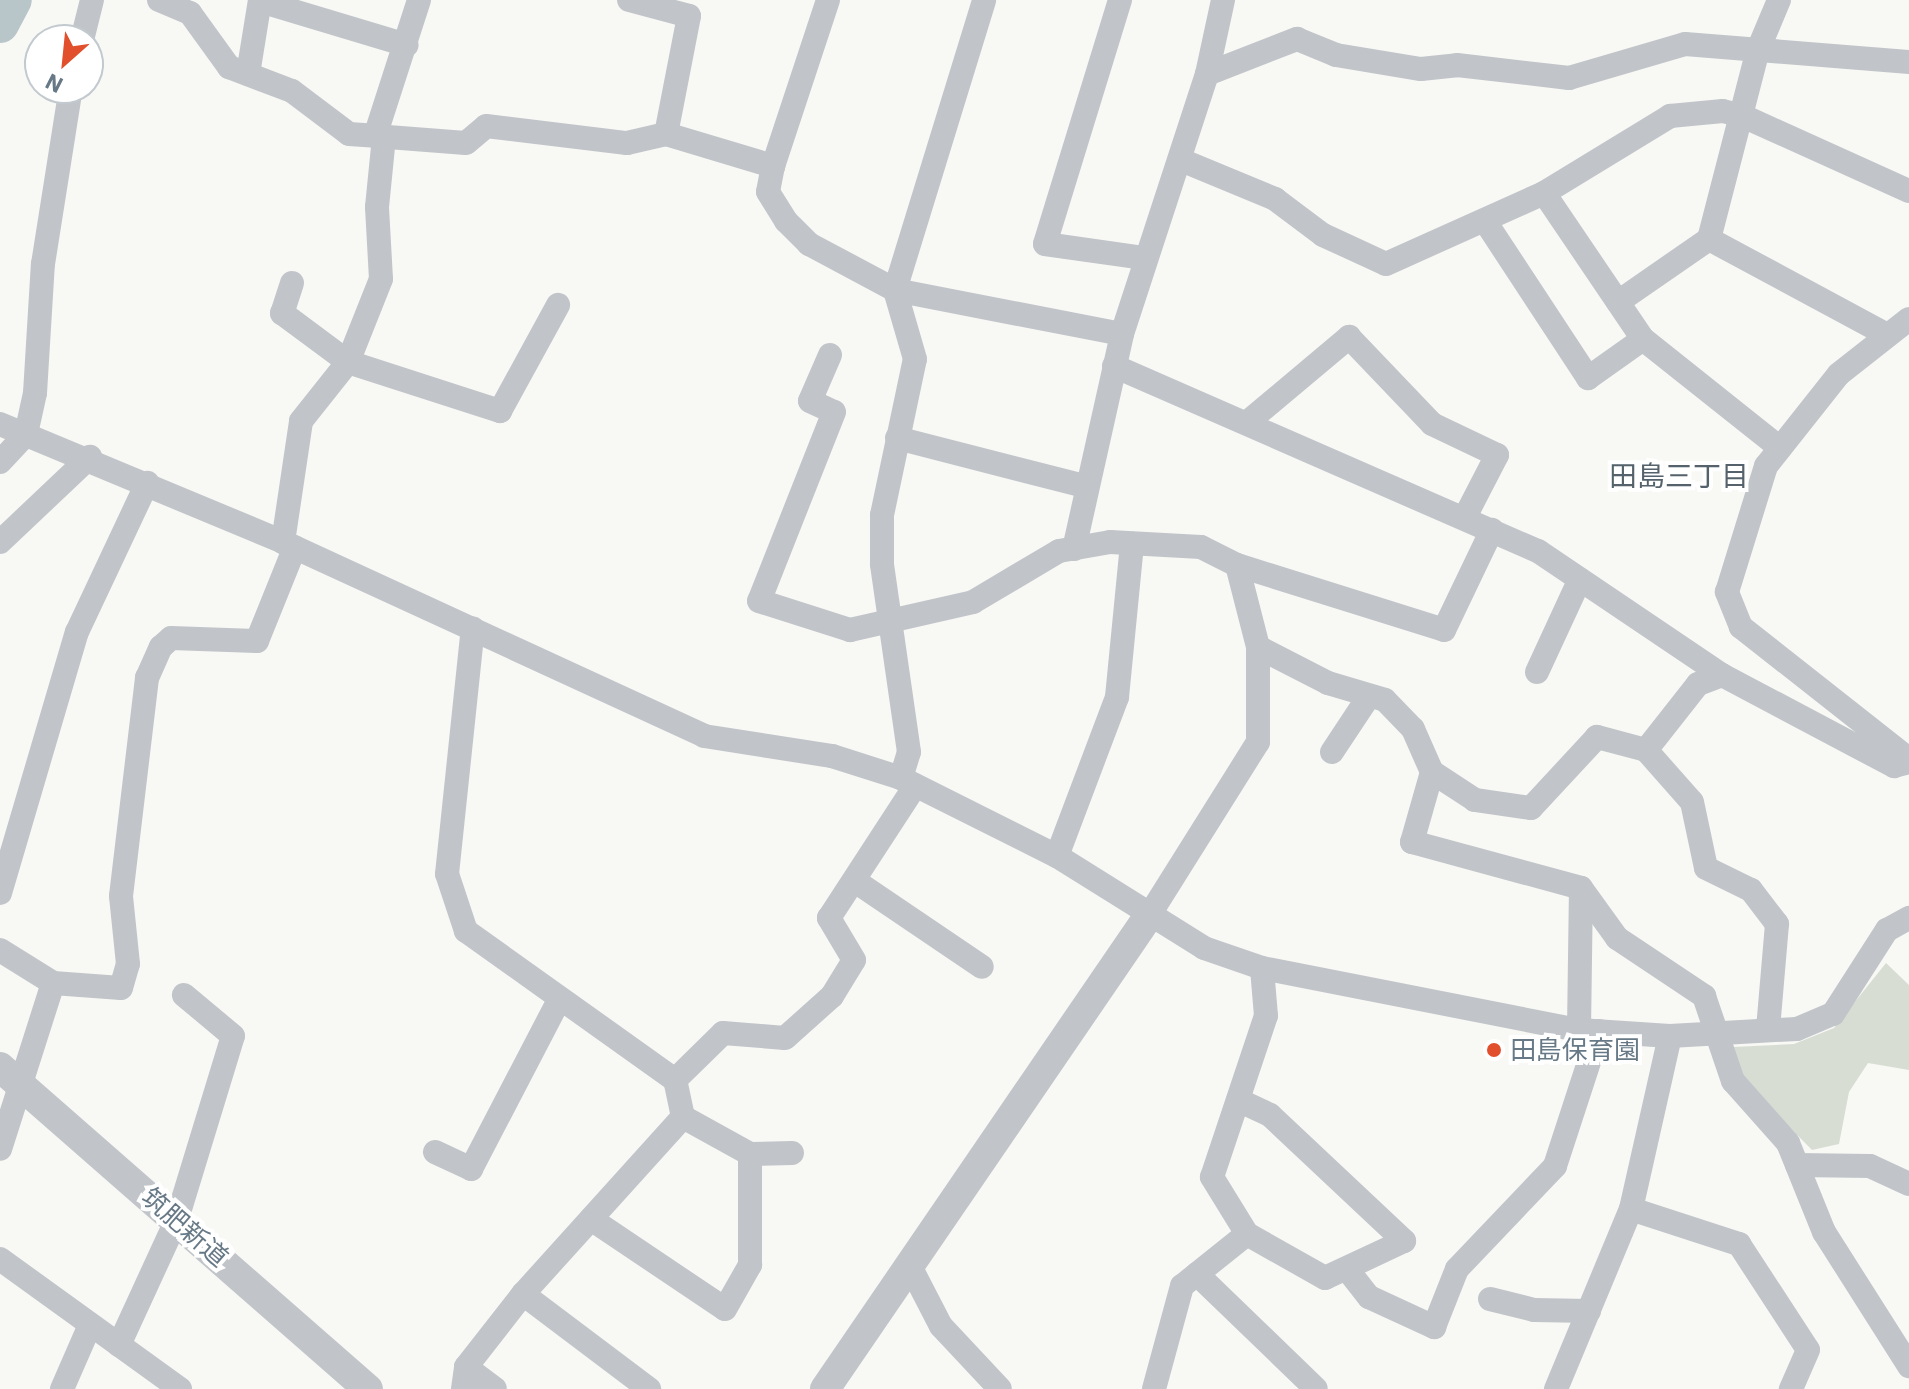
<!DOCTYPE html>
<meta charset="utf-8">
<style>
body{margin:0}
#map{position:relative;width:1909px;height:1389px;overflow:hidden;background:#f8f8f5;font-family:"IBM Plex Sans","Noto Sans JP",sans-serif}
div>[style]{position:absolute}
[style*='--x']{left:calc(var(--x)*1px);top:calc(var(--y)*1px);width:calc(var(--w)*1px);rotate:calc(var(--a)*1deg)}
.green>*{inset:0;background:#d8ddd4}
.river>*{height:38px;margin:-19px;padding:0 19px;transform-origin:19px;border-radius:19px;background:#b8c5c9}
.minor>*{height:24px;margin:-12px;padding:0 12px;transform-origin:12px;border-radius:12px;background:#c1c5c9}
.tertiary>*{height:30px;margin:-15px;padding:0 15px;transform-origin:15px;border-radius:15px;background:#c1c5c9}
.dots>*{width:22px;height:22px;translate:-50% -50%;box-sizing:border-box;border:4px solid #fff;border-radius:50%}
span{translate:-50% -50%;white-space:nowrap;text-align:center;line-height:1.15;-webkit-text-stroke:8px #fff;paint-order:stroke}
.poi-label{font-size:26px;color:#677986}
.left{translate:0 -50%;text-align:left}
.street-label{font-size:26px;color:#677986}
.neighbourhood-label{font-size:28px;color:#55626b}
.north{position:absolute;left:24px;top:24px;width:80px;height:80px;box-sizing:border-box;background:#fff;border:2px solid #c2c9cf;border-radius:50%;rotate:207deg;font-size:22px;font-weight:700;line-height:32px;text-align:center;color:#677986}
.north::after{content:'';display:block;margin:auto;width:28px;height:36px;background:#e14f2c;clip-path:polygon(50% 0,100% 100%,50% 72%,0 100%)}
</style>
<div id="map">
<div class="green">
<div style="clip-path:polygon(1886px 963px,1909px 985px,1909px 1070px,1868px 1063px,1849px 1092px,1839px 1144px,1812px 1150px,1743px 1080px,1733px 1047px,1794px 1044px,1834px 1028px)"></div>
</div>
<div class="river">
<div style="--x:0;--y:24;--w:27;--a:-62"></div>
</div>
<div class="minor">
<div style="--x:159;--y:0;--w:34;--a:23"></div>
<div style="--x:190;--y:13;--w:67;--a:54.2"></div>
<div style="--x:229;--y:67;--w:67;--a:20.9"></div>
<div style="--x:292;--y:91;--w:71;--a:37"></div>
<div style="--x:349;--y:134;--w:26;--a:4"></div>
<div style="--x:419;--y:0;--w:143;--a:107.9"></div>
<div style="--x:375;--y:136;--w:91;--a:4.4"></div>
<div style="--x:466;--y:143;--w:26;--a:-40"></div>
<div style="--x:486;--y:126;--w:142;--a:6.9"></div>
<div style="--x:627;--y:143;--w:40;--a:-13"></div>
<div style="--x:629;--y:0;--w:62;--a:14.9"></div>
<div style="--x:689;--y:16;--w:120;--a:101"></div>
<div style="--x:666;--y:134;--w:112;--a:16.7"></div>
<div style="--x:828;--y:0;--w:175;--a:108.3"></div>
<div style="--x:773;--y:166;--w:26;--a:101"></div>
<div style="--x:768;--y:192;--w:34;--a:58"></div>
<div style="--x:786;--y:221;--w:33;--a:45"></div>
<div style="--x:809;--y:244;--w:98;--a:28.1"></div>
<div style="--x:895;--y:290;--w:231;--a:11"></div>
<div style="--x:1120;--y:0;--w:255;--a:107.1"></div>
<div style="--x:1045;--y:244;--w:99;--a:8.1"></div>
<div style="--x:260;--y:1;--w:153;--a:16.7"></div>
<div style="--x:82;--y:40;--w:41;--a:-76"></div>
<div style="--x:248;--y:74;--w:75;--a:-80.8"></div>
<div style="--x:1207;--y:74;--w:97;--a:-21.3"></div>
<div style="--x:1297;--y:39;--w:42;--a:22.3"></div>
<div style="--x:1336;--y:55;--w:86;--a:9.4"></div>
<div style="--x:1421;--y:69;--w:36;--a:-6"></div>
<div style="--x:1457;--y:65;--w:113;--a:6.6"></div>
<div style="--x:1569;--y:78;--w:121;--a:-16.3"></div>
<div style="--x:1685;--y:44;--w:225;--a:4.6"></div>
<div style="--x:1181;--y:160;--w:102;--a:22.5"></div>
<div style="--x:1275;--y:199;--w:60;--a:36.9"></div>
<div style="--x:1323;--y:235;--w:69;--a:24.7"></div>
<div style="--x:1386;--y:264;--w:173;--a:-24.2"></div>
<div style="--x:1544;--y:193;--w:148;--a:-31.4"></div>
<div style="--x:1670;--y:116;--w:53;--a:-5.4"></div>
<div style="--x:1723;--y:111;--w:23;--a:15"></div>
<div style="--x:1745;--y:117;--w:180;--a:24.3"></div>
<div style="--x:1544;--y:193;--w:176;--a:55.9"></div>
<div style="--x:1643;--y:339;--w:175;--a:38.5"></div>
<div style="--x:1485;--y:221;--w:188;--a:56.7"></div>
<div style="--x:1588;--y:378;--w:67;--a:-35.3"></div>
<div style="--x:1709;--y:239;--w:202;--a:28.3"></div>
<div style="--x:292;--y:283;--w:32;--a:108"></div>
<div style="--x:282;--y:313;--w:82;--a:36.6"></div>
<div style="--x:348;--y:362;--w:160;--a:17.9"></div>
<div style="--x:500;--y:411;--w:121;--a:-61.3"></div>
<div style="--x:1618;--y:302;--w:111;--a:-34.7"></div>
<div style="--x:1709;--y:239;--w:195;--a:-75.5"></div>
<div style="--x:1758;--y:50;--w:54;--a:-67.2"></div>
<div style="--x:830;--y:355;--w:50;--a:113.5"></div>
<div style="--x:810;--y:401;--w:26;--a:25"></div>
<div style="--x:834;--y:412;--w:203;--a:111.6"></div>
<div style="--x:759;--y:601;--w:96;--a:17.7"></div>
<div style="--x:850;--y:630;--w:126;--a:-12.8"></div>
<div style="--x:973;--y:602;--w:100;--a:-30.7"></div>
<div style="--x:1059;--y:551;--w:52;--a:-10"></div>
<div style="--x:1110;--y:542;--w:91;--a:3.1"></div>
<div style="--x:1201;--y:547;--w:40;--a:26.6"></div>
<div style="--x:1237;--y:565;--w:85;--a:75.6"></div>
<div style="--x:1258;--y:647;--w:95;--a:90"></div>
<div style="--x:1258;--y:742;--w:203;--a:122.1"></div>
<div style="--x:1114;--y:366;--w:463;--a:23.6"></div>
<div style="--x:1538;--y:551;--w:222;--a:34"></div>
<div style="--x:1722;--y:675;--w:195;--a:27.9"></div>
<div style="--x:1894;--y:766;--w:16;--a:-15"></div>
<div style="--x:1249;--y:421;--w:131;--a:-40"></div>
<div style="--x:1349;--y:337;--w:120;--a:46.3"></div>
<div style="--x:1432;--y:424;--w:72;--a:25.5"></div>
<div style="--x:1497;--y:455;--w:70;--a:117.3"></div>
<div style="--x:0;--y:424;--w:307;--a:22.6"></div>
<div style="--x:283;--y:542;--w:464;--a:24.7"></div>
<div style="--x:704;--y:736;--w:130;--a:8.9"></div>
<div style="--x:832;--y:756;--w:72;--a:17.7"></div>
<div style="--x:901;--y:778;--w:174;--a:26.6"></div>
<div style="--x:1057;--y:856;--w:173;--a:32"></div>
<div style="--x:1204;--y:948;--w:61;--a:19"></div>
<div style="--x:1262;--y:968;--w:323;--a:11.1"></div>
<div style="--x:1579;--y:1030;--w:91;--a:3.8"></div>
<div style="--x:1670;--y:1036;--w:127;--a:-3.2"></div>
<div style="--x:1797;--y:1029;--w:39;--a:-23"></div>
<div style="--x:1833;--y:1014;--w:100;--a:-57.3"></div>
<div style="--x:1887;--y:930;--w:25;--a:-29"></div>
<div style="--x:897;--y:438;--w:193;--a:14.4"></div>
<div style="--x:0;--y:462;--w:38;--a:-47"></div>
<div style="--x:26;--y:434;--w:42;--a:-77.6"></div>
<div style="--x:35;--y:393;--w:129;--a:-86.5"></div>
<div style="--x:43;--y:264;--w:178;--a:-81"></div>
<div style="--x:0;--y:542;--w:124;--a:-43.4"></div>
<div style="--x:283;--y:542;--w:122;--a:-81.5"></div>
<div style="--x:301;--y:421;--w:75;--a:-51.5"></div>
<div style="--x:348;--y:362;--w:89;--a:-68.3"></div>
<div style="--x:381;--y:279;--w:72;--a:-93.2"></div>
<div style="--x:377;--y:207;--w:70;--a:-84.3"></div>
<div style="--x:1074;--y:549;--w:220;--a:-77.4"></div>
<div style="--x:1122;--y:334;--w:274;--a:-71.9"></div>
<div style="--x:1207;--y:74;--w:76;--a:-77.8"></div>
<div style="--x:1237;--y:565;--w:217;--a:17.4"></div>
<div style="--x:1444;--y:630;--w:111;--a:-64.4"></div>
<div style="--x:1258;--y:647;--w:79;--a:27.2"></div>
<div style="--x:1328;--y:683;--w:59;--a:16.6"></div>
<div style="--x:1385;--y:700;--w:40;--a:46"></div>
<div style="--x:1413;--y:729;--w:47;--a:66.2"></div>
<div style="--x:1537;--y:672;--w:102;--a:-65.2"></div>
<div style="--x:1722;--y:675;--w:26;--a:159"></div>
<div style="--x:1698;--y:684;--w:84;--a:128.2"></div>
<div style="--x:1646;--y:750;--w:51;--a:-165.1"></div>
<div style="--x:1597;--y:737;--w:97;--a:132.9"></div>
<div style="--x:1531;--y:808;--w:57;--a:-171.9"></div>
<div style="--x:1475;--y:800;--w:51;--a:-146.9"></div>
<div style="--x:1432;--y:772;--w:73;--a:105.9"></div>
<div style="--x:1412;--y:842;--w:175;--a:15.2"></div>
<div style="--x:1581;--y:888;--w:62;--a:54.2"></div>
<div style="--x:1617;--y:938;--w:105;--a:33.7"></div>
<div style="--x:1704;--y:996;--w:90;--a:71.2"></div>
<div style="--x:1733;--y:1081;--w:83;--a:48.4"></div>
<div style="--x:1788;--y:1143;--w:96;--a:68"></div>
<div style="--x:1824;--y:1232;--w:159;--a:57.6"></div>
<div style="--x:1646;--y:750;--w:69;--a:48.5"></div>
<div style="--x:1692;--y:802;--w:67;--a:78"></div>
<div style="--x:1706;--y:868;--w:50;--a:26.1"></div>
<div style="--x:1751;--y:890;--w:43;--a:52.6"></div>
<div style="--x:1777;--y:924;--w:105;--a:94.9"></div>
<div style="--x:1332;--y:752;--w:67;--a:-56.5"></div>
<div style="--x:1905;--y:756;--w:209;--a:-141.8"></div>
<div style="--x:1741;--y:627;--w:38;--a:-112"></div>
<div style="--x:1727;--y:592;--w:132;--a:-72.8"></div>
<div style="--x:1766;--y:466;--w:117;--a:-51.6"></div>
<div style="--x:1839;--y:374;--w:89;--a:-38.2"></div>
<div style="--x:901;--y:778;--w:27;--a:-73"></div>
<div style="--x:909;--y:752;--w:190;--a:-98.2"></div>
<div style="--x:882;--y:564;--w:49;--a:-90"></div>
<div style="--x:882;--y:515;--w:159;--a:-78.1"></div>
<div style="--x:915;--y:359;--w:72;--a:-106.2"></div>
<div style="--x:895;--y:290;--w:303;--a:-72.9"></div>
<div style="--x:1057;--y:856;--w:170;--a:-69.3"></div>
<div style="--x:1117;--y:697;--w:154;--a:-84.4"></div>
<div style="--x:855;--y:881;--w:153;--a:34.1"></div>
<div style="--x:0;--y:893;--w:272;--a:-73.6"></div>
<div style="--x:77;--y:632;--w:165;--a:-64.8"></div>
<div style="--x:0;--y:950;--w:62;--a:31.9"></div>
<div style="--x:53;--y:983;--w:174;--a:107.7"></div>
<div style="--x:53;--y:983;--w:68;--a:4.2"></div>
<div style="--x:121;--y:988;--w:25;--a:-74"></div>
<div style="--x:128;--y:964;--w:68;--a:-95.9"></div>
<div style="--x:121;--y:896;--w:220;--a:-83.2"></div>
<div style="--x:147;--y:678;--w:34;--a:-66"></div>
<div style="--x:161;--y:647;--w:13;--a:-42"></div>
<div style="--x:171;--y:638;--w:86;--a:2"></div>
<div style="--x:257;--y:641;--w:101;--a:-68"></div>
<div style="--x:1579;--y:1030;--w:142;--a:-89.2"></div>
<div style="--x:675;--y:1080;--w:67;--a:-44.4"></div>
<div style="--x:723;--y:1033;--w:62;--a:4.6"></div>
<div style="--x:785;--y:1038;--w:63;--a:-41.8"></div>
<div style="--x:832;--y:996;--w:42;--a:-58.6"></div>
<div style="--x:854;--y:960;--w:49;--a:-120.8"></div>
<div style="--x:829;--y:918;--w:158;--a:-56.9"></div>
<div style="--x:1238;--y:1100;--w:35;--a:25"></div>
<div style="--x:1270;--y:1115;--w:184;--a:43.2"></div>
<div style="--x:1404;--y:1241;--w:87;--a:154.9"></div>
<div style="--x:1325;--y:1278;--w:90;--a:-150.6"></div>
<div style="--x:435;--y:1152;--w:40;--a:25"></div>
<div style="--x:471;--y:1169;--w:188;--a:-62.5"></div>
<div style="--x:750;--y:1154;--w:42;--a:-1.4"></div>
<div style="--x:1797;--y:1165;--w:73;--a:0.8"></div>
<div style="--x:1870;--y:1166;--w:43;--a:24.8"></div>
<div style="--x:1631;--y:1209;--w:114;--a:18"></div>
<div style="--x:1739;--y:1244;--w:126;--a:56.9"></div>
<div style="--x:1808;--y:1350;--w:43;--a:113.6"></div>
<div style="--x:591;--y:1219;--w:161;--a:33.9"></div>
<div style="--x:725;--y:1309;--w:51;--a:-60.4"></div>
<div style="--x:750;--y:1265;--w:111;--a:-90"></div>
<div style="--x:750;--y:1154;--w:77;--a:-151.1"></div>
<div style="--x:0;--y:1259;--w:222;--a:35.8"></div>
<div style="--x:911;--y:1268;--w:65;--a:62.7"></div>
<div style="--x:941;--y:1326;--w:86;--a:46.9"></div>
<div style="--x:1347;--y:1269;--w:36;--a:52"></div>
<div style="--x:1369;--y:1297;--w:72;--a:24.8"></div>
<div style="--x:1434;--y:1327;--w:62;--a:-68.4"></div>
<div style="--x:1457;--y:1269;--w:142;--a:-46.4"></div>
<div style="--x:1555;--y:1166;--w:142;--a:-71.9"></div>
<div style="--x:1197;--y:1274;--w:165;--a:44"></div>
<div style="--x:523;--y:1294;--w:158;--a:37"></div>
<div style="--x:1490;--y:1299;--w:45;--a:14"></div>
<div style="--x:1534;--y:1310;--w:55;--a:1"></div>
<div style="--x:119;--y:1345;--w:139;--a:-65.3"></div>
<div style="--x:177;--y:1219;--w:191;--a:-73"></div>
<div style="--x:233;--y:1036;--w:64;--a:-140.1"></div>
<div style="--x:466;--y:1367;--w:36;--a:37"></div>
<div style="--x:62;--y:1389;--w:70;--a:-66.4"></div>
<div style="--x:463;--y:1389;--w:22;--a:-82"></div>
<div style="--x:466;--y:1367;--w:93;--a:-52"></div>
<div style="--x:523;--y:1294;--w:239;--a:-47.9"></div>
<div style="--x:683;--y:1117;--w:38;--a:-102"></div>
<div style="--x:675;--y:1080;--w:257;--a:-144.5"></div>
<div style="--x:466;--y:931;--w:60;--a:-108.4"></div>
<div style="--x:447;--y:874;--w:247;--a:-84"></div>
<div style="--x:1154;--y:1389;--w:107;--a:-74.8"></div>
<div style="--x:1182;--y:1286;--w:83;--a:-38.7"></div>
<div style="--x:1247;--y:1234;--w:67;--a:-121.6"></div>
<div style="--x:1212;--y:1177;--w:170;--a:-71.5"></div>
<div style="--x:1266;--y:1016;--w:48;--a:-94.8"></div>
<div style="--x:1556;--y:1389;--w:195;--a:-67.4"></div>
<div style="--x:1631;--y:1209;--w:177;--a:-77.3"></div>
</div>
<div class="tertiary">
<div style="--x:0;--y:1067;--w:489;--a:41.2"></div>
<div style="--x:825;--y:1389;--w:576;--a:-55.62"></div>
</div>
<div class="dots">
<div style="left:1494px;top:1050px;background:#e14f2c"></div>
</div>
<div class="poi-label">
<span class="left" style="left:1510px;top:1050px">田島保育園</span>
</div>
<div class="street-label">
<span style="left:185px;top:1227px;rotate:41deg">筑肥新道</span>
</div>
<div class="neighbourhood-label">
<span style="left:1679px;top:476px">田島三丁目</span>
</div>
<div class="north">N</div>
</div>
